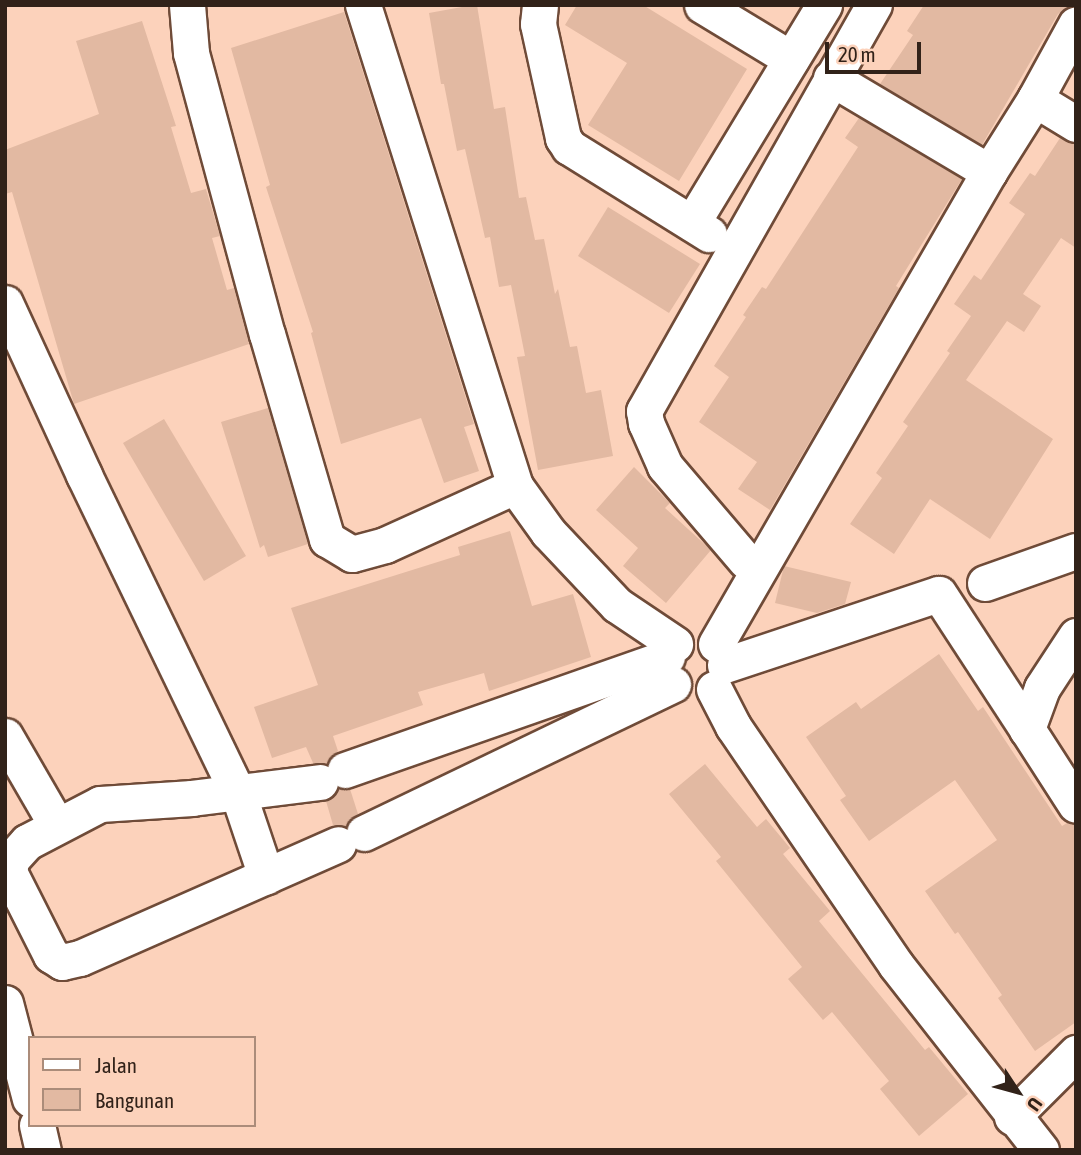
<!DOCTYPE html>
<style>
body{margin:0}
#map{position:relative;width:1081px;height:1155px;overflow:hidden;background:#fcd2bb;font-family:"Asap Condensed",sans-serif}
div>[style]{position:absolute}
[style*='--x']{left:calc(var(--x)*1px);top:calc(var(--y)*1px);width:calc(var(--w)*1px);rotate:calc(var(--a)*1deg)}
.building>*{inset:0;background:#e2b9a2}
.roads{filter:drop-shadow(2px 0 #6f4b38) drop-shadow(-2px 0 #6f4b38) drop-shadow(0 2px #6f4b38) drop-shadow(0 -2px #6f4b38)}
.minor>*{height:35px;margin:-17.5px;padding:0 17.5px;transform-origin:17.5px;border-radius:17.5px;background:#fff}
span{translate:-50% -50%;white-space:nowrap;text-align:center;line-height:1.15;-webkit-text-stroke:6px #fcd2bb;paint-order:stroke}
.frame{position:absolute;inset:0;border:7px solid #312219;pointer-events:none}
.legend{position:absolute;left:28px;top:1036px;width:228px;height:91px;box-sizing:border-box;background:#fcd2bb;border:2px solid #ab8c7a;margin:0;padding:9px 12px;list-style:none;font-size:21px;color:#312219}
.legend li{display:flex;align-items:center;gap:14px;height:35px}
.legend b{width:35px;border:2px solid #ab8c7a}
.north{position:absolute;left:983px;top:1057px;width:70px;height:70px;-webkit-text-stroke:5px #fcd2bb;paint-order:stroke;rotate:126deg;font-size:19px;font-weight:700;line-height:28px;text-align:center;color:#312219}
.north::after{content:'';display:block;margin:auto;width:24px;height:32px;background:#312219;clip-path:polygon(50% 0,100% 100%,50% 72%,0 100%)}
.scale{position:absolute;left:825px;top:42px;width:96px;height:32px;box-sizing:border-box;border:4px solid #312219;border-top:0;padding-left:9px;font-size:21px;line-height:24px;white-space:nowrap;color:#312219;-webkit-text-stroke:5px #fcd2bb;paint-order:stroke}
</style>
<div id="map">
<div class="building">
<div style="clip-path:polygon(473px 5px,477px 5px,494px 109px,505px 107px,519px 198px,526px 197px,535px 240px,544px 239px,555px 294px,558px 289px,570px 347px,577px 346px,586px 393px,601px 390px,613px 456px,538px 470px,517px 357px,525px 356px,511px 285px,499px 287px,490px 237px,485px 238px,465px 149px,457px 151px,444px 84px,441px 84px,429px 13px)"></div>
<div style="clip-path:polygon(577px 5px,643px 5px,747px 69px,679px 181px,588px 125px,627px 63px,565px 25px)"></div>
<div style="clip-path:polygon(924px 5px,1070px 5px,1058px 14px,982px 145px,880px 84px,913px 35px,907px 31px)"></div>
<div style="clip-path:polygon(344px 12px,474px 424px,464px 427px,479px 471px,444px 483px,421px 418px,341px 444px,311px 333px,313px 332px,266px 187px,270px 185px,231px 48px)"></div>
<div style="clip-path:polygon(142px 21px,176px 126px,171px 127px,191px 193px,206px 189px,220px 236px,212px 238px,227px 290px,234px 288px,249px 344px,74px 404px,12px 192px,5px 194px,5px 150px,99px 114px,76px 41px)"></div>
<div style="clip-path:polygon(859px 118px,962px 179px,896px 286px,899px 288px,770px 510px,738px 489px,757px 462px,699px 422px,729px 377px,714px 366px,746px 317px,743px 315px,762px 287px,766px 289px,858px 147px,845px 138px)"></div>
<div style="clip-path:polygon(1060px 138px,1076px 144px,1076px 248px,1061px 238px,1023px 294px,1041px 306px,1024px 332px,1007px 321px,966px 380px,1053px 439px,990px 539px,930px 499px,894px 554px,850px 524px,882px 478px,876px 473px,908px 426px,903px 422px,950px 353px,947px 351px,971px 316px,954px 304px,974px 275px,981px 280px,1025px 214px,1009px 203px,1030px 173px,1035px 176px)"></div>
<div style="clip-path:polygon(608px 207px,700px 264px,669px 313px,578px 256px)"></div>
<div style="clip-path:polygon(268px 408px,308px 544px,268px 557px,264px 545px,260px 548px,221px 422px)"></div>
<div style="clip-path:polygon(164px 419px,246px 556px,204px 581px,123px 443px)"></div>
<div style="clip-path:polygon(634px 467px,670px 503px,665px 508px,711px 550px,666px 603px,623px 566px,638px 548px,596px 510px)"></div>
<div style="clip-path:polygon(510px 531px,532px 606px,573px 594px,591px 657px,489px 691px,484px 673px,418px 692px,423px 705px,333px 736px,338px 751px,327px 763px,313px 763px,306px 747px,272px 758px,254px 707px,318px 685px,291px 608px,460px 555px,458px 547px)"></div>
<div style="clip-path:polygon(784px 566px,851px 582px,845px 604px,817px 613px,775px 603px)"></div>
<div style="clip-path:polygon(939px 654px,978px 711px,983px 707px,1062px 826px,1067px 823px,1076px 825px,1076px 1022px,1035px 1051px,998px 998px,1002px 995px,958px 932px,955px 934px,925px 891px,997px 840px,955px 780px,869px 841px,840px 800px,846px 796px,806px 737px,856px 702px,861px 709px)"></div>
<div style="clip-path:polygon(705px 764px,757px 827px,766px 819px,790px 848px,783px 854px,830px 911px,819px 921px,925px 1050px,929px 1047px,968px 1094px,919px 1136px,880px 1089px,889px 1081px,832px 1012px,823px 1020px,788px 979px,802px 967px,716px 861px,721px 857px,669px 794px)"></div>
<div style="clip-path:polygon(339px 789px,350px 789px,358px 814px,346px 826px,333px 825px,326px 801px)"></div>
</div>
<div class="roads">
<div class="minor">
<div style="--x:187;--y:5;--w:48;--a:85.2"></div>
<div style="--x:191;--y:53;--w:291;--a:74.9"></div>
<div style="--x:267;--y:334;--w:214;--a:73.7"></div>
<div style="--x:327;--y:539;--w:29;--a:31"></div>
<div style="--x:352;--y:554;--w:34;--a:-15"></div>
<div style="--x:385;--y:545;--w:143;--a:-24.4"></div>
<div style="--x:363;--y:5;--w:504;--a:72.46"></div>
<div style="--x:515;--y:486;--w:57;--a:54.3"></div>
<div style="--x:548;--y:532;--w:100;--a:46.6"></div>
<div style="--x:617;--y:605;--w:70;--a:33.9"></div>
<div style="--x:540;--y:5;--w:19;--a:96"></div>
<div style="--x:538;--y:24;--w:117;--a:77.6"></div>
<div style="--x:563;--y:138;--w:11;--a:56"></div>
<div style="--x:569;--y:147;--w:165;--a:31.9"></div>
<div style="--x:702;--y:5;--w:104;--a:31.2"></div>
<div style="--x:831;--y:78;--w:184;--a:30.7"></div>
<div style="--x:1035;--y:99;--w:48;--a:31.4"></div>
<div style="--x:692;--y:223;--w:255;--a:-58.8"></div>
<div style="--x:5;--y:303;--w:189;--a:65.3"></div>
<div style="--x:84;--y:475;--w:353;--a:64.2"></div>
<div style="--x:238;--y:793;--w:88;--a:71.4"></div>
<div style="--x:746;--y:561;--w:125;--a:-130.5"></div>
<div style="--x:665;--y:466;--w:47;--a:-113.8"></div>
<div style="--x:646;--y:423;--w:12;--a:-99"></div>
<div style="--x:644;--y:411;--w:467;--a:-60.5"></div>
<div style="--x:985;--y:583;--w:96;--a:-19.4"></div>
<div style="--x:1076;--y:636;--w:62;--a:123.2"></div>
<div style="--x:1042;--y:688;--w:44;--a:110.1"></div>
<div style="--x:1027;--y:729;--w:90;--a:57.2"></div>
<div style="--x:716;--y:644;--w:545;--a:-59.96"></div>
<div style="--x:989;--y:172;--w:86;--a:-57.8"></div>
<div style="--x:1035;--y:99;--w:85;--a:-61.3"></div>
<div style="--x:725;--y:665;--w:225;--a:-18.4"></div>
<div style="--x:939;--y:594;--w:161;--a:56.9"></div>
<div style="--x:714;--y:689;--w:42;--a:62.8"></div>
<div style="--x:733;--y:726;--w:289;--a:55.7"></div>
<div style="--x:896;--y:965;--w:235;--a:51.9"></div>
<div style="--x:5;--y:736;--w:102;--a:59.9"></div>
<div style="--x:345;--y:770;--w:341;--a:-19.3"></div>
<div style="--x:320;--y:782;--w:129;--a:172.9"></div>
<div style="--x:192;--y:798;--w:92;--a:176.3"></div>
<div style="--x:100;--y:804;--w:82;--a:152.5"></div>
<div style="--x:27;--y:842;--w:24;--a:132"></div>
<div style="--x:11;--y:860;--w:12;--a:99"></div>
<div style="--x:9;--y:872;--w:93;--a:63.2"></div>
<div style="--x:51;--y:955;--w:13;--a:32"></div>
<div style="--x:62;--y:962;--w:18;--a:-13"></div>
<div style="--x:80;--y:958;--w:282;--a:-23.8"></div>
<div style="--x:364;--y:833;--w:343;--a:-25.7"></div>
<div style="--x:5;--y:1003;--w:99;--a:75.4"></div>
<div style="--x:1012;--y:1117;--w:91;--a:-45"></div>
<div style="--x:37;--y:1125;--w:26;--a:77"></div>
</div>
</div>
<div class="frame"></div>
<ul class="legend">
<li><b style="height:9px;background:#fff"></b>Jalan</li>
<li><b style="height:19px;background:#e2b9a2"></b>Bangunan</li>
</ul>
<div class="north">U</div>
<div class="scale">20 m</div>
</div>
